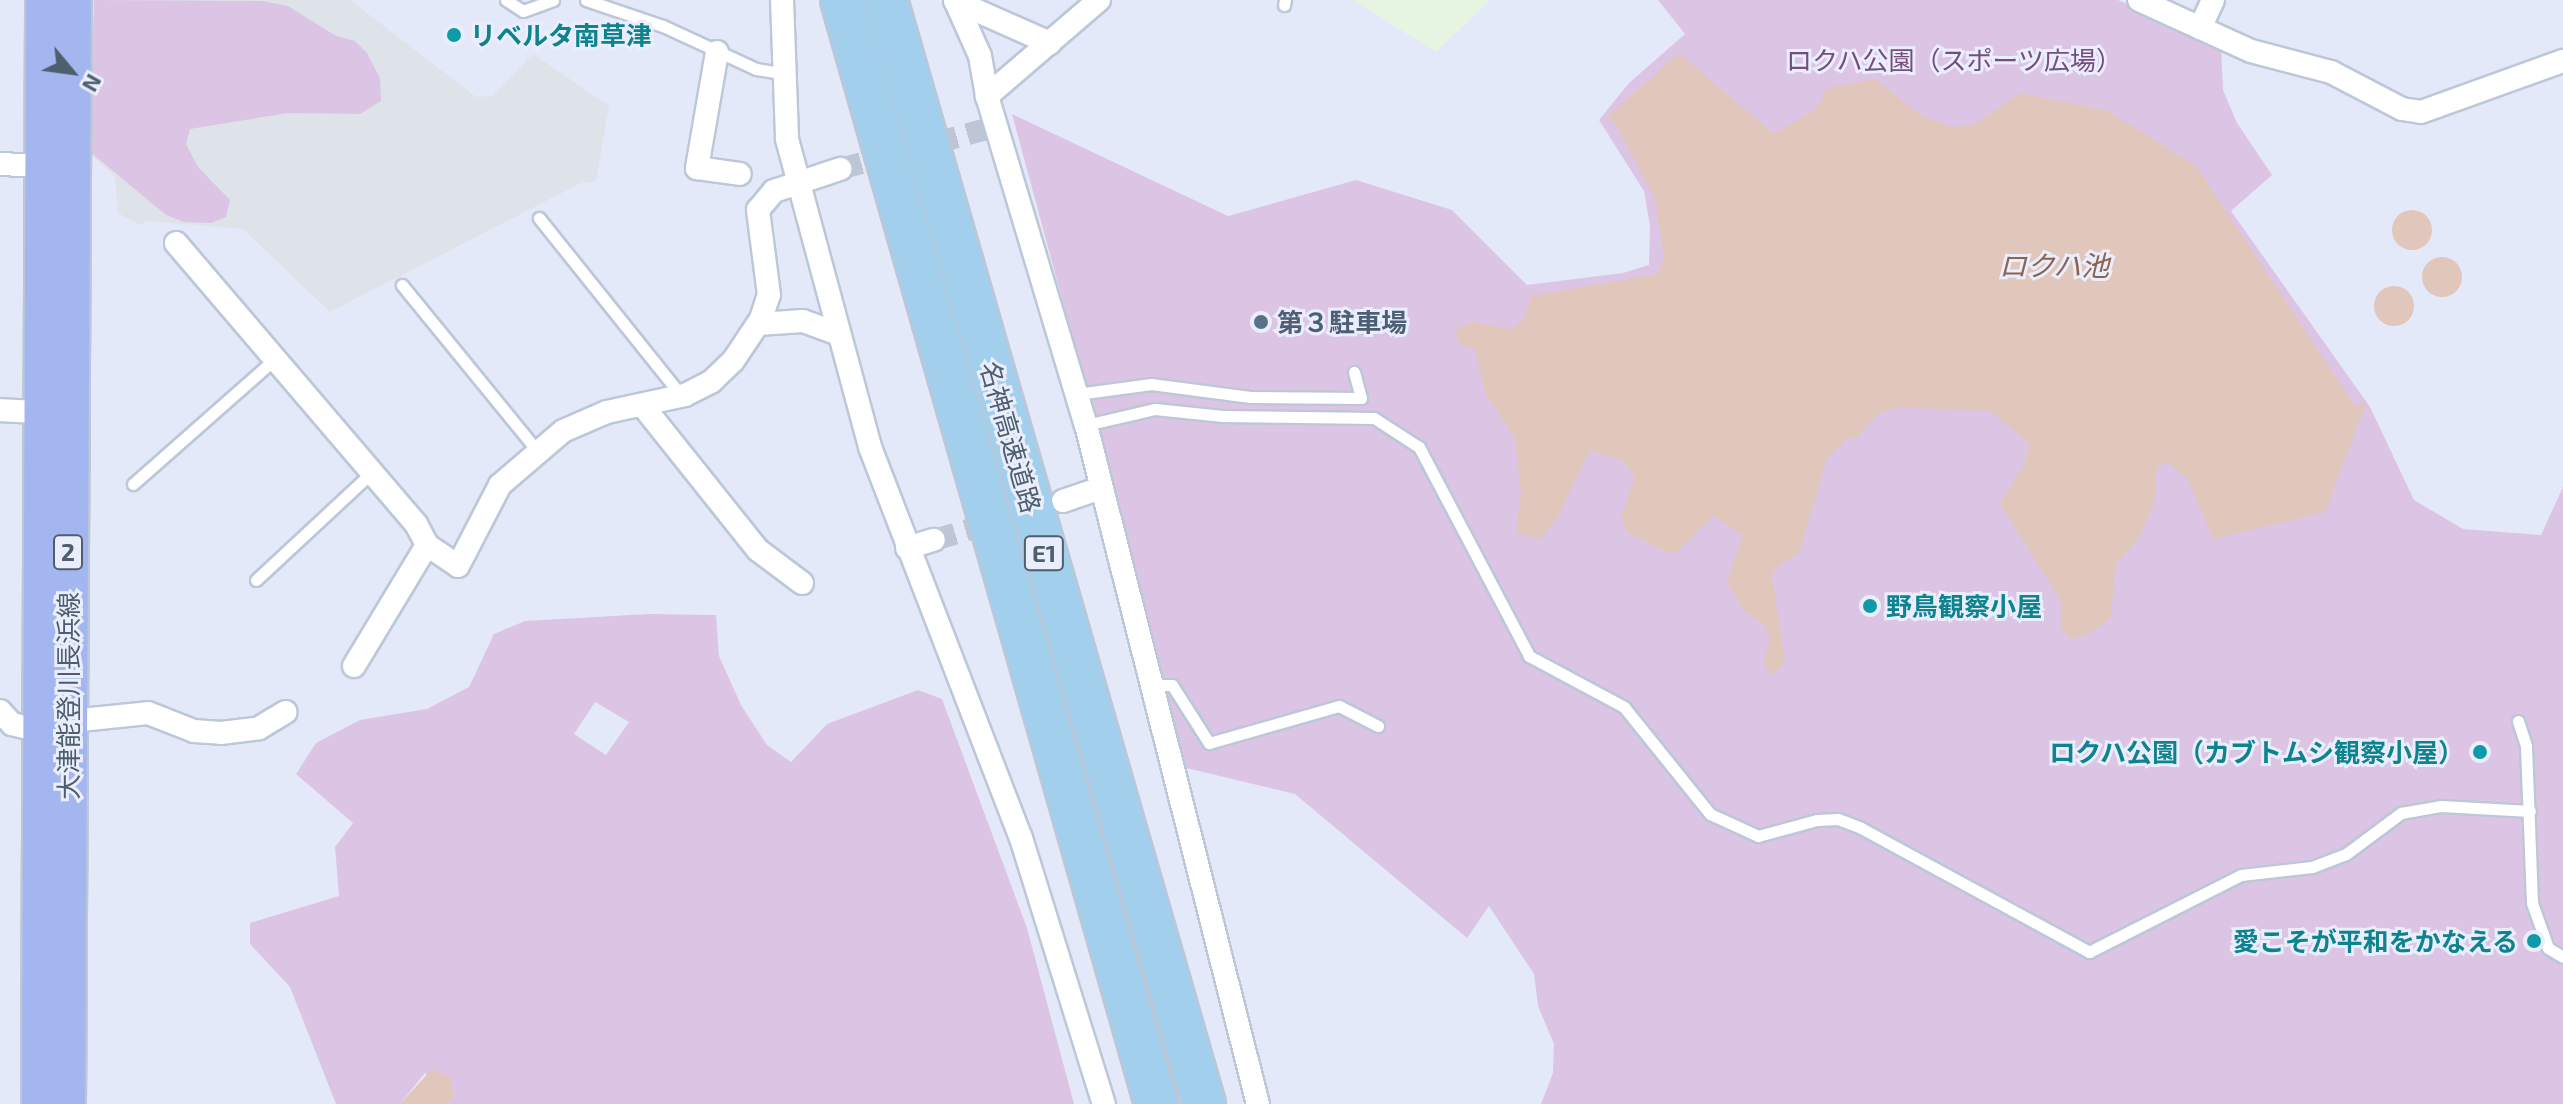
<!DOCTYPE html>
<meta charset="utf-8">
<style>
body{margin:0}
#map{position:relative;width:2563px;height:1104px;overflow:hidden;background:#e4e9f9;font-family:"Exo 2","Noto Sans JP",sans-serif}
div>[style]{position:absolute}
[style*='--x']{left:calc(var(--x)*1px);top:calc(var(--y)*1px);width:calc(var(--w)*1px);rotate:calc(var(--a)*1deg)}
.industrial>*{inset:0;background:#dee2e9}
.education>*{inset:0;background:#e6f5e1}
.green>*{inset:0;background:#dcc5e4}
.water>*{inset:0;background:#e0c6bb}
.round{border-radius:50%}
.street-tunnel>*{height:22px;margin-top:-11px;transform-origin:0;background:repeating-linear-gradient(90deg,#bec6d6 0 22px,transparent 0 33px)}
.roads{filter:drop-shadow(2px 0 #bcc7d7) drop-shadow(-2px 0 #bcc7d7) drop-shadow(0 2px #bcc7d7) drop-shadow(0 -2px #bcc7d7)}
.lane>*{height:11px;margin:-5.5px;padding:0 5.5px;transform-origin:5.5px;border-radius:5.5px;background:#fff}
.street>*{height:22px;margin:-11px;padding:0 11px;transform-origin:11px;border-radius:11px;background:#fff}
.primary>*{height:36px;margin:-18px;padding:0 18px;transform-origin:18px;border-radius:18px;background:#a4b6f0}
.highway>*{height:42px;margin:-21px;padding:0 21px;transform-origin:21px;border-radius:21px;background:#a2cfec}
.dots>*{width:22px;height:22px;translate:-50% -50%;box-sizing:border-box;border:4px solid #eaeefc;border-radius:50%}
span{translate:-50% -50%;white-space:nowrap;text-align:center;line-height:1.15;-webkit-text-stroke:6px #eaeefc;paint-order:stroke}
.shield-label span{padding:2px 6px;background:#eaeefc;border:2px solid;border-radius:6px;-webkit-text-stroke-width:0}
.shield-label{font-size:24px;color:#4d5e6e;font-weight:700}
.culture-label{font-size:26px;color:#0d838f;font-weight:700}
.left{translate:0 -50%;text-align:left}
.right{translate:-100% -50%;text-align:right}
.park-label{font-size:26px;color:#764d7d}
.service-label{font-size:26px;color:#4e5e75;font-weight:700}
.street-label{font-size:26px;color:#4d5e6e}
.water-label{font-size:28px;color:#8c6351;font-style:italic}
.north{position:absolute;left:32px;top:32px;width:80px;height:80px;-webkit-text-stroke:6px #eaeefc;paint-order:stroke;rotate:119deg;font-size:22px;font-weight:700;line-height:32px;text-align:center;color:#4d5e6e}
.north::after{content:'';display:block;margin:auto;width:28px;height:36px;background:#4d5e6e;clip-path:polygon(50% 0,100% 100%,50% 72%,0 100%)}
</style>
<div id="map">
<div class="industrial">
<div style="clip-path:polygon(90px 0,350px 0,476px 97px,492px 96px,533px 54px,609px 106px,596px 181px,581px 183px,330px 312px,243px 229px,147px 221px,140px 225px,118px 213px,115px 177px,87px 151px)"></div>
</div>
<div class="education">
<div style="clip-path:polygon(1353px 0,1490px 0,1436px 52px)"></div>
</div>
<div class="green">
<div style="clip-path:polygon(94px 0,262px 1px,288px 6px,336px 36px,355px 41px,367px 53px,380px 78px,381px 101px,360px 114px,288px 113px,190px 129px,186px 144px,198px 167px,230px 200px,226px 217px,211px 223px,184px 222px,166px 215px,90px 152px)"></div>
<div style="clip-path:polygon(1658px 0,2118px 0,2221px 47px,2223px 90px,2237px 123px,2272px 175px,2231px 211px,2370px 407px,2414px 500px,2463px 529px,2541px 535px,2563px 487px,2563px 1104px,1541px 1104px,1553px 1073px,1554px 1044px,1538px 1006px,1534px 974px,1489px 906px,1467px 938px,1295px 794px,1182px 767px,1118px 506px,1012px 114px,1228px 216px,1356px 180px,1452px 210px,1527px 285px,1623px 273px,1649px 265px,1650px 226px,1644px 191px,1599px 120px,1629px 83px,1685px 34px)"></div>
<div style="clip-path:polygon(evenodd,648px 614px,716px 615px,719px 656px,741px 705px,767px 745px,791px 762px,827px 724px,918px 690px,942px 699px,1027px 928px,1074px 1104px,448px 1104px,453px 1096px,425px 1073px,400px 1104px,336px 1104px,290px 987px,250px 944px,250px 923px,339px 896px,335px 847px,353px 823px,296px 774px,316px 743px,360px 720px,427px 709px,469px 687px,494px 634px,525px 621px,648px 614px,595px 702px,629px 722px,606px 755px,574px 734px,595px 702px)"></div>
</div>
<div class="water">
<div style="clip-path:polygon(1679px 53px,1774px 134px,1817px 108px,1827px 88px,1875px 79px,1920px 115px,1951px 127px,1976px 124px,2019px 93px,2106px 110px,2196px 166px,2355px 406px,2367px 401px,2325px 512px,2213px 539px,2188px 479px,2166px 462px,2157px 466px,2154px 504px,2138px 539px,2115px 565px,2111px 618px,2087px 635px,2070px 639px,2061px 628px,2061px 601px,2000px 504px,2025px 463px,2029px 443px,1990px 411px,1897px 407px,1876px 415px,1857px 437px,1847px 439px,1827px 458px,1799px 554px,1779px 565px,1772px 576px,1784px 654px,1784px 664px,1772px 675px,1763px 663px,1770px 638px,1766px 627px,1742px 609px,1727px 581px,1743px 535px,1713px 516px,1678px 551px,1668px 553px,1626px 532px,1621px 517px,1635px 477px,1623px 461px,1590px 450px,1558px 516px,1540px 540px,1516px 532px,1521px 493px,1515px 438px,1485px 393px,1475px 349px,1458px 343px,1456px 329px,1472px 322px,1512px 329px,1523px 320px,1531px 296px,1658px 274px,1664px 258px,1655px 199px,1615px 123px,1607px 117px)"></div>
<div class="round" style="left:2392px;top:210px;width:40px;height:40px"></div>
<div class="round" style="left:2422px;top:257px;width:40px;height:40px"></div>
<div class="round" style="left:2374px;top:286px;width:40px;height:40px"></div>
<div style="clip-path:polygon(432px 1069px,451px 1078px,453px 1096px,448px 1104px,400px 1104px)"></div>
</div>
<div class="street-tunnel">
<div style="--x:840;--y:169;--w:160;--a:-15.3"></div>
<div style="--x:934;--y:540;--w:67;--a:-16.5"></div>
</div>
<div class="roads">
<div class="lane">
<div style="--x:506;--y:0;--w:20;--a:33"></div>
<div style="--x:523;--y:11;--w:32;--a:-20"></div>
<div style="--x:586;--y:0;--w:81;--a:18.7"></div>
<div style="--x:663;--y:26;--w:102;--a:24.8"></div>
<div style="--x:756;--y:69;--w:26;--a:9"></div>
<div style="--x:1284;--y:5;--w:5;--a:-79"></div>
<div style="--x:539;--y:218;--w:227;--a:51.3"></div>
<div style="--x:402;--y:285;--w:215;--a:50.8"></div>
<div style="--x:1077;--y:394;--w:75;--a:-7.7"></div>
<div style="--x:1151;--y:384;--w:100;--a:7.5"></div>
<div style="--x:1250;--y:397;--w:111;--a:0.5"></div>
<div style="--x:1361;--y:398;--w:27;--a:-105"></div>
<div style="--x:1086;--y:425;--w:71;--a:-13.1"></div>
<div style="--x:1155;--y:409;--w:68;--a:5.9"></div>
<div style="--x:1223;--y:416;--w:151;--a:0.8"></div>
<div style="--x:1374;--y:418;--w:54;--a:32.8"></div>
<div style="--x:1419;--y:447;--w:236;--a:62.2"></div>
<div style="--x:1529;--y:656;--w:108;--a:28.2"></div>
<div style="--x:1624;--y:707;--w:137;--a:51.2"></div>
<div style="--x:1710;--y:814;--w:53;--a:24.6"></div>
<div style="--x:1758;--y:836;--w:61;--a:-15.2"></div>
<div style="--x:1817;--y:820;--w:21;--a:-3"></div>
<div style="--x:1838;--y:819;--w:25;--a:21"></div>
<div style="--x:1861;--y:828;--w:260;--a:28.5"></div>
<div style="--x:2089;--y:952;--w:170;--a:-26.9"></div>
<div style="--x:2241;--y:875;--w:71;--a:-6.4"></div>
<div style="--x:2312;--y:867;--w:36;--a:-21"></div>
<div style="--x:2346;--y:854;--w:69;--a:-36.7"></div>
<div style="--x:2401;--y:813;--w:41;--a:-9.9"></div>
<div style="--x:2441;--y:806;--w:89;--a:3.2"></div>
<div style="--x:133;--y:484;--w:189;--a:-41.4"></div>
<div style="--x:256;--y:580;--w:156;--a:-42.9"></div>
<div style="--x:1149;--y:685;--w:23;--a:0"></div>
<div style="--x:1172;--y:685;--w:69;--a:57.5"></div>
<div style="--x:1209;--y:743;--w:135;--a:-15.9"></div>
<div style="--x:1339;--y:706;--w:44;--a:27.1"></div>
<div style="--x:2518;--y:721;--w:26;--a:72"></div>
<div style="--x:2526;--y:746;--w:157;--a:87.8"></div>
<div style="--x:2532;--y:903;--w:48;--a:70.4"></div>
<div style="--x:2548;--y:948;--w:17;--a:31"></div>
</div>
<div class="street">
<div style="--x:782;--y:0;--w:139;--a:87.9"></div>
<div style="--x:787;--y:139;--w:319;--a:74.9"></div>
<div style="--x:870;--y:447;--w:419;--a:68.9"></div>
<div style="--x:1021;--y:838;--w:279;--a:72.7"></div>
<div style="--x:955;--y:0;--w:61;--a:65.9"></div>
<div style="--x:980;--y:56;--w:41;--a:80.1"></div>
<div style="--x:1099;--y:0;--w:148;--a:139.4"></div>
<div style="--x:987;--y:96;--w:344;--a:73.3"></div>
<div style="--x:1086;--y:425;--w:700;--a:75.79"></div>
<div style="--x:2139;--y:0;--w:123;--a:24.5"></div>
<div style="--x:2251;--y:51;--w:83;--a:14.7"></div>
<div style="--x:2331;--y:72;--w:80;--a:27.5"></div>
<div style="--x:2402;--y:109;--w:19;--a:9"></div>
<div style="--x:2421;--y:112;--w:151;--a:-19.8"></div>
<div style="--x:955;--y:1;--w:104;--a:23.9"></div>
<div style="--x:2200;--y:28;--w:31;--a:-65"></div>
<div style="--x:717;--y:52;--w:118;--a:99.8"></div>
<div style="--x:697;--y:168;--w:43;--a:7.9"></div>
<div style="--x:0;--y:164;--w:43;--a:2.7"></div>
<div style="--x:176;--y:243;--w:370;--a:49.5"></div>
<div style="--x:416;--y:524;--w:24;--a:62"></div>
<div style="--x:427;--y:545;--w:37;--a:34"></div>
<div style="--x:458;--y:566;--w:91;--a:-62.6"></div>
<div style="--x:500;--y:485;--w:83;--a:-40.6"></div>
<div style="--x:563;--y:431;--w:48;--a:-23.4"></div>
<div style="--x:607;--y:412;--w:80;--a:-12.3"></div>
<div style="--x:685;--y:395;--w:29;--a:-27"></div>
<div style="--x:711;--y:382;--w:30;--a:-44"></div>
<div style="--x:733;--y:361;--w:50;--a:-56.3"></div>
<div style="--x:761;--y:319;--w:25;--a:-72"></div>
<div style="--x:769;--y:295;--w:86;--a:-97.4"></div>
<div style="--x:758;--y:210;--w:25;--a:-50"></div>
<div style="--x:774;--y:191;--w:70;--a:-18.4"></div>
<div style="--x:758;--y:324;--w:45;--a:-3.8"></div>
<div style="--x:803;--y:321;--w:37;--a:20"></div>
<div style="--x:643;--y:406;--w:184;--a:51.4"></div>
<div style="--x:758;--y:550;--w:55;--a:36.9"></div>
<div style="--x:0;--y:410;--w:55;--a:3.1"></div>
<div style="--x:1063;--y:501;--w:39;--a:-19"></div>
<div style="--x:907;--y:548;--w:28;--a:-17"></div>
<div style="--x:354;--y:666;--w:141;--a:-58.9"></div>
<div style="--x:0;--y:711;--w:18;--a:47"></div>
<div style="--x:12;--y:724;--w:30;--a:14"></div>
<div style="--x:41;--y:731;--w:32;--a:-18"></div>
<div style="--x:71;--y:721;--w:77;--a:-5.9"></div>
<div style="--x:148;--y:713;--w:49;--a:21.4"></div>
<div style="--x:194;--y:731;--w:27;--a:4"></div>
<div style="--x:221;--y:733;--w:38;--a:-7"></div>
<div style="--x:259;--y:728;--w:31;--a:-31"></div>
</div>
<div class="primary">
<div style="--x:40;--y:1104;--w:1104;--a:-89.79"></div>
<div style="--x:67;--y:1104;--w:1104;--a:-89.69"></div>
</div>
<div class="highway">
<div style="--x:842;--y:0;--w:1148;--a:74.12"></div>
<div style="--x:886;--y:0;--w:1149;--a:73.93"></div>
</div>
</div>
<div class="dots">
<div style="left:454px;top:35px;background:#0f9aa8"></div>
<div style="left:1261px;top:322px;background:#5c6f8a"></div>
<div style="left:1870px;top:606px;background:#0f9aa8"></div>
<div style="left:2480px;top:752px;background:#0f9aa8"></div>
<div style="left:2534px;top:941px;background:#0f9aa8"></div>
</div>
<div class="shield-label">
<span style="left:68px;top:552px">2</span>
<span style="left:1044px;top:553px">E1</span>
</div>
<div class="culture-label">
<span class="left" style="left:470px;top:35px">リベルタ南草津</span>
<span class="left" style="left:1886px;top:606px">野鳥観察小屋</span>
<span class="right" style="left:2464px;top:752px">ロクハ公園（カブトムシ観察小屋）</span>
<span class="right" style="left:2518px;top:941px">愛こそが平和をかなえる</span>
</div>
<div class="park-label">
<span style="left:1954px;top:60px">ロクハ公園（スポーツ広場）</span>
</div>
<div class="service-label">
<span class="left" style="left:1277px;top:322px">第３駐車場</span>
</div>
<div class="street-label">
<span style="left:1011px;top:437px;rotate:74deg">名神高速道路</span>
<span style="left:68px;top:696px;rotate:-90deg">大津能登川長浜線</span>
</div>
<div class="water-label">
<span style="left:2054px;top:265px">ロクハ池</span>
</div>
<div class="north">N</div>
</div>
